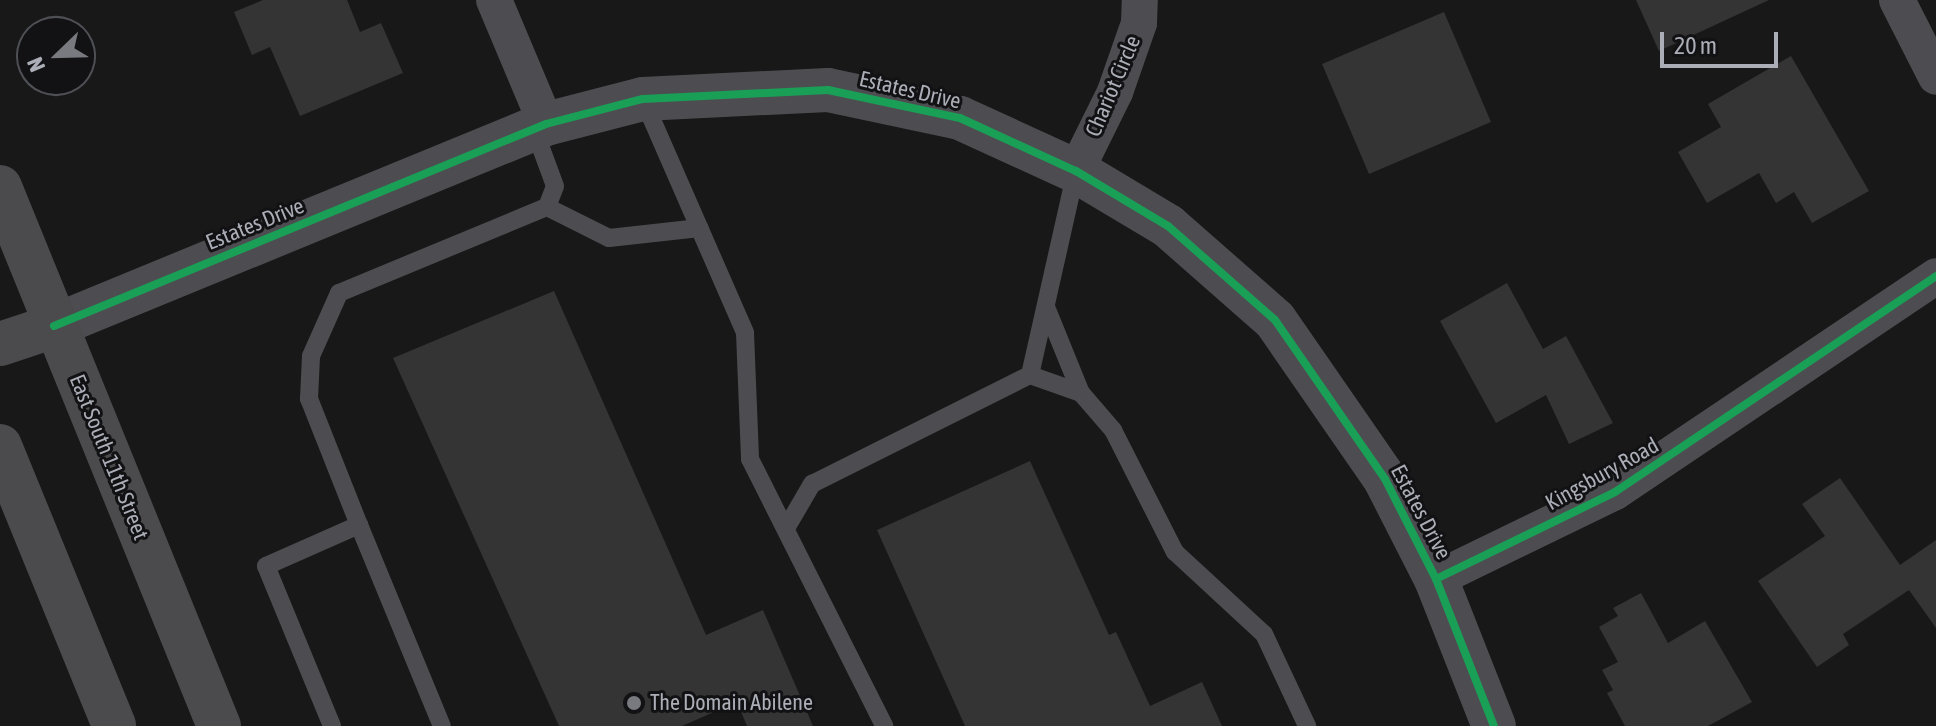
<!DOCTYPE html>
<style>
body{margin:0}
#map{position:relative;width:1936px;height:726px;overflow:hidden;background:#181818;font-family:"Asap Condensed",sans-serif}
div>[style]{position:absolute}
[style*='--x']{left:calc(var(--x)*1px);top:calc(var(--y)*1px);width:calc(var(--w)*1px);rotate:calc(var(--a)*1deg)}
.building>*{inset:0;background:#343435}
.service>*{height:18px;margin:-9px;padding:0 9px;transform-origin:9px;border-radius:9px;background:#4d4d51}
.minor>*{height:36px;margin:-18px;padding:0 18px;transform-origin:18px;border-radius:18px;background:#4d4d51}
.tertiary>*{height:44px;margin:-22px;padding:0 22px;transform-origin:22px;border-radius:22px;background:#4d4d51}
.secondary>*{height:44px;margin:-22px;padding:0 22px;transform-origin:22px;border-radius:22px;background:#4b4b4e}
.cycleway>*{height:8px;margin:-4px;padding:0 4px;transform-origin:4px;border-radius:4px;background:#1a9f57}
.dots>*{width:22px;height:22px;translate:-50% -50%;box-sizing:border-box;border:4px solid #121214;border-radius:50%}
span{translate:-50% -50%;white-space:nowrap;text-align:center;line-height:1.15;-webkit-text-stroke:6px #121214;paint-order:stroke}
.street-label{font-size:22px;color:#abaeb7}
.poi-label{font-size:22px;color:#abaeb7}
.left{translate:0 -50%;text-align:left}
.north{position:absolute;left:16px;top:16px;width:80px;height:80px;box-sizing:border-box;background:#121214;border:2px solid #4f5055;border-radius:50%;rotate:247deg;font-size:22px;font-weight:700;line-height:32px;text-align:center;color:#abaeb7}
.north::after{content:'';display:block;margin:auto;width:28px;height:36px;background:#787a7f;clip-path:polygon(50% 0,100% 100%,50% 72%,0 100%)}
.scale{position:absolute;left:1660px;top:32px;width:118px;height:36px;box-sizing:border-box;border:4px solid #abaeb7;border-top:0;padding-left:10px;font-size:24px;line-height:28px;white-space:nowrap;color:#abaeb7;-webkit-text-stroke:6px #121214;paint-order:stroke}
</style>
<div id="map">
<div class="building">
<div style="clip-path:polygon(263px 0,347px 0,360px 32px,381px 23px,403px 73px,300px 116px,270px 47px,252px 55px,234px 12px)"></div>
<div style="clip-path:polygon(1636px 0,1769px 0,1659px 51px)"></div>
<div style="clip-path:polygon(1444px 12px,1491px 122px,1369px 174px,1322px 64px)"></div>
<div style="clip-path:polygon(1791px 56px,1869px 191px,1812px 223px,1794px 192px,1776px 203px,1759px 173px,1707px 203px,1678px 152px,1721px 127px,1708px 104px)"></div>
<div style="clip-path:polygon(1507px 283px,1543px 349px,1566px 336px,1613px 423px,1569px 444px,1546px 395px,1496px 423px,1440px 321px)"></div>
<div style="clip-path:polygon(554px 291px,706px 635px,763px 610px,813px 726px,747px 726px,737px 702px,682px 726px,559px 726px,393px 358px)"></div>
<div style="clip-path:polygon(1030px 461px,1109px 635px,1116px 632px,1150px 706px,1202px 682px,1222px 726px,965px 726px,877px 530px)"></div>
<div style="clip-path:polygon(1840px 478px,1900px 565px,1936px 540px,1936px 628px,1909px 590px,1843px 634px,1849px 645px,1817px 667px,1758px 581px,1825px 536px,1802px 504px)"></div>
<div style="clip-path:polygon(1641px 593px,1668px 643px,1705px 621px,1752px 702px,1708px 726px,1625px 726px,1607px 693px,1613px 690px,1602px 670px,1618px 662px,1599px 627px,1618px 616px,1613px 608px)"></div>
</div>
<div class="service">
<div style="--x:643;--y:99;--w:255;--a:66.4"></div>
<div style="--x:745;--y:333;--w:126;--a:87.7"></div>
<div style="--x:750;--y:459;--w:299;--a:63.3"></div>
<div style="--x:547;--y:207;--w:69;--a:26.6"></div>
<div style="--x:609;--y:238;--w:91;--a:-6.3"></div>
<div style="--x:1046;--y:307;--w:93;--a:67.9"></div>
<div style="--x:1030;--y:375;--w:54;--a:19.4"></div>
<div style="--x:1081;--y:393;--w:49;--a:49.1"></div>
<div style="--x:1113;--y:430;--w:137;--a:63.1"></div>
<div style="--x:1175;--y:552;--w:121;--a:42.7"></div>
<div style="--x:1264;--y:634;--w:102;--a:64.9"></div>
<div style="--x:359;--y:525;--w:217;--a:67.6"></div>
<div style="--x:788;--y:525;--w:48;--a:-59.7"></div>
<div style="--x:812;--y:484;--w:244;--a:-26.6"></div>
<div style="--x:1030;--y:375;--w:209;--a:-77.3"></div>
<div style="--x:332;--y:726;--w:173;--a:-112.4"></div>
<div style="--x:266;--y:566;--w:102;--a:-23.8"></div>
<div style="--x:359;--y:525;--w:136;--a:-111.6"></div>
<div style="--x:309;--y:399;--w:43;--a:-87.3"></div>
<div style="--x:311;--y:356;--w:69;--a:-66"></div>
<div style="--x:339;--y:293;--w:225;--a:-22.5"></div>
<div style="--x:547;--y:207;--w:22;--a:-69"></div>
<div style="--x:555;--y:186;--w:61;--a:-110.2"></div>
</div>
<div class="minor">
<div style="--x:494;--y:0;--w:134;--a:67.2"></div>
<div style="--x:1897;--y:0;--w:86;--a:63.1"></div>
<div style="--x:1076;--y:171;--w:88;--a:-63.7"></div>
<div style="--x:1115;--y:92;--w:73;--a:-70.8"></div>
<div style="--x:1139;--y:23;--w:23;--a:-88"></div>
<div style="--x:1436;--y:579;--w:199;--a:-25.9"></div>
<div style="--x:1615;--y:492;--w:387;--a:-33.9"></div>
</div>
<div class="tertiary">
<div style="--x:54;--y:326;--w:532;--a:-22.32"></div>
<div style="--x:546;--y:124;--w:100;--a:-14.5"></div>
<div style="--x:643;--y:99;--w:185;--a:-2.8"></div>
<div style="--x:828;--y:90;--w:135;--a:12"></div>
<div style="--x:960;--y:118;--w:128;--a:24.6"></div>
<div style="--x:1076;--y:171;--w:107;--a:30.9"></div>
<div style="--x:1168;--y:226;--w:142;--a:41.3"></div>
<div style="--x:1275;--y:320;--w:193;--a:55.3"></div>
<div style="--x:1385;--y:479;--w:112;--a:63"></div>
<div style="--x:1436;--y:579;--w:158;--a:68.5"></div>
</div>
<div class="secondary">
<div style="--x:0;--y:187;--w:582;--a:67.89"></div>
<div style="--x:0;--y:344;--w:57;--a:-18.4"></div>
<div style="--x:0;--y:446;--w:302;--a:67.8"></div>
</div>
<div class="cycleway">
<div style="--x:54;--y:326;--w:532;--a:-22.32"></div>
<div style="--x:546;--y:124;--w:100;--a:-14.5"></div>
<div style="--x:643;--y:99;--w:185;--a:-2.8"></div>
<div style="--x:828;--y:90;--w:135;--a:12"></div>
<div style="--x:960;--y:118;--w:128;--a:24.6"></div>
<div style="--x:1076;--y:171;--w:107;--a:30.9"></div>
<div style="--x:1168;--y:226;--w:142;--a:41.3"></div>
<div style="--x:1275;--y:320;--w:193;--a:55.3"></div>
<div style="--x:1385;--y:479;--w:112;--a:63"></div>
<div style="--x:1436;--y:579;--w:158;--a:68.5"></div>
<div style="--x:1436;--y:579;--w:199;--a:-25.9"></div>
<div style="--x:1615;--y:492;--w:387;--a:-33.9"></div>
</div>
<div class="dots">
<div style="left:634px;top:703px;background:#787a7f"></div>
</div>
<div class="street-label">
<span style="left:1113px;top:86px;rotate:-67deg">Chariot Circle</span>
<span style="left:910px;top:90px;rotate:13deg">Estates Drive</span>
<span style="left:255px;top:224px;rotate:-22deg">Estates Drive</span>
<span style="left:109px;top:457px;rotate:68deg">East South 11th Street</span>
<span style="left:1602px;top:474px;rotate:-29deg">Kingsbury Road</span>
<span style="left:1421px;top:512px;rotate:62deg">Estates Drive</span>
</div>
<div class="poi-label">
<span class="left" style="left:650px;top:703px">The Domain Abilene</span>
</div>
<div class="north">N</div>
<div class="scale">20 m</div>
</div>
